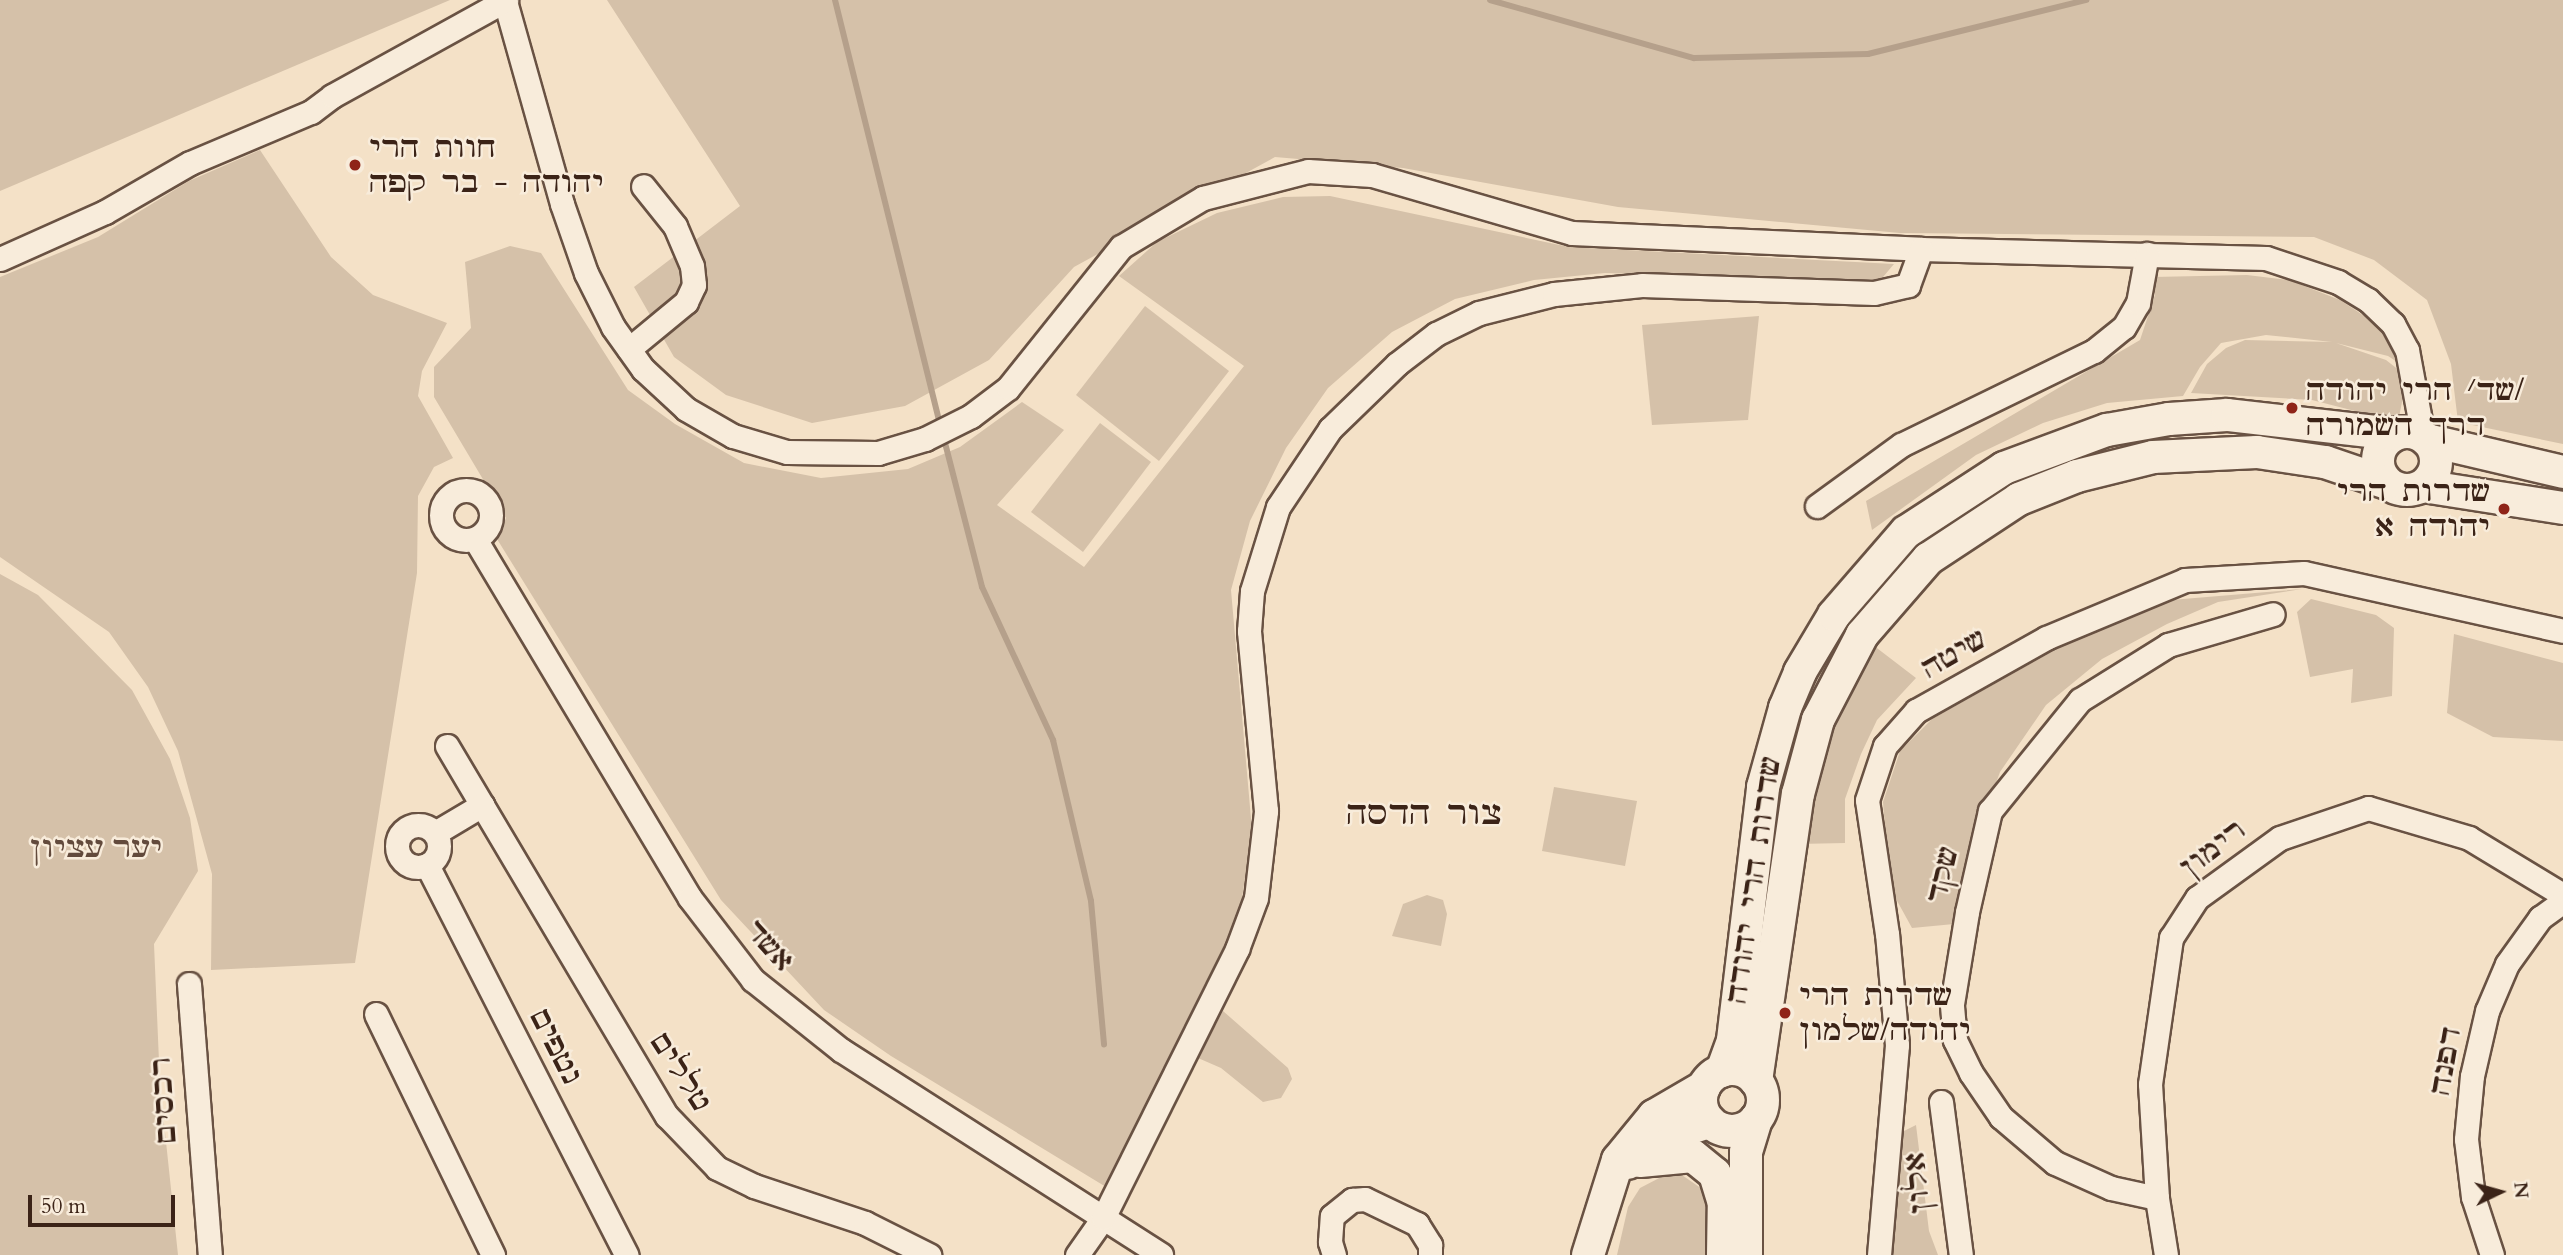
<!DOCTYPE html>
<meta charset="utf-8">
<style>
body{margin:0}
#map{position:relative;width:2563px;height:1255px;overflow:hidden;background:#f4e1c7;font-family:Cardo,"Frank Ruhl Libre",serif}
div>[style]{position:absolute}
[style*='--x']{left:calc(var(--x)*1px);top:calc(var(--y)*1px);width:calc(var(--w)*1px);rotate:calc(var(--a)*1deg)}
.green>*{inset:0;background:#d5c1a9}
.stream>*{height:6px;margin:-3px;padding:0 3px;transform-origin:3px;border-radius:3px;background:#b5a08b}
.roads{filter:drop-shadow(2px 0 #695243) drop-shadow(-2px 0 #695243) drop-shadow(0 2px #695243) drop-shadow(0 -2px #695243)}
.street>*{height:23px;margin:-11.5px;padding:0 11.5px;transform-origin:11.5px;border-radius:11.5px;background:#f8ecdb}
.street>.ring{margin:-11.5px;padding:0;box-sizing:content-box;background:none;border:23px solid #f8ecdb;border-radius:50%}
.secondary>*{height:32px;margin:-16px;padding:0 16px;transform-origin:16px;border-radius:16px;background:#f8ecdb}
.secondary>.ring{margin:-16px;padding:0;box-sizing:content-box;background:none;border:32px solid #f8ecdb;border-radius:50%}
.dots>*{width:19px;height:19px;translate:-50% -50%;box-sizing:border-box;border:4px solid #f8ecdb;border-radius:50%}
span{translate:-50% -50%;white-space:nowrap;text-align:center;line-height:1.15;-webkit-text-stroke:5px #f8ecdb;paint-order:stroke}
.poi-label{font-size:30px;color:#3b2317}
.left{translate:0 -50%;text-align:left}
.right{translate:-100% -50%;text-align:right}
.street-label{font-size:30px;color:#3b2317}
.park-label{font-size:30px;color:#624a3c;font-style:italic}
.quarter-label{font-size:33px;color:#3b2317}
.north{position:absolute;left:2465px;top:1157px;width:70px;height:70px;-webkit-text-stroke:5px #f8ecdb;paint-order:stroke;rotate:85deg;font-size:19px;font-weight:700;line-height:28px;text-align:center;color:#3b2317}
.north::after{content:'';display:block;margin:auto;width:24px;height:32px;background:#3b2317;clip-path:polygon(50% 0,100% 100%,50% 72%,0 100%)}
.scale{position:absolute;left:28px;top:1195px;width:147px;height:32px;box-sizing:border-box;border:4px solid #3b2317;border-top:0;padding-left:9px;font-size:21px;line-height:24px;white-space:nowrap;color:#3b2317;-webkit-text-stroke:5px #f8ecdb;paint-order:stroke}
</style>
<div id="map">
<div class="green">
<div style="clip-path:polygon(0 0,450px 0,0 191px)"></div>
<div style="clip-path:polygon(607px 0,2563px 0,2563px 444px,2458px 422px,2451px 364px,2427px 300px,2374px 260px,2314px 237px,1900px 233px,1618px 207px,1403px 168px,1275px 157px,1074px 267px,989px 360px,905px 406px,812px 423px,726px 395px,674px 357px,634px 287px,740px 206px)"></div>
<div style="clip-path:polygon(260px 150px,331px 257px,373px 295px,447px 323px,422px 371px,418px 396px,453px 458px,434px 467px,418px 496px,417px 573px,355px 963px,211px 970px,212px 874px,178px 751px,148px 687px,109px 632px,0 557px,0 277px,98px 237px,189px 181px)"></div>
<div style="clip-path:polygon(1330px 196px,1569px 247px,1894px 264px,1883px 277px,1868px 281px,1605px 273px,1534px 280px,1455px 299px,1392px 332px,1328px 388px,1286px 448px,1250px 521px,1231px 590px,1252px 830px,1237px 932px,1111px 1190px,891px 1056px,824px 1010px,721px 900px,497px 539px,506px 518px,434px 397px,434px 367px,471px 328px,465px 262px,510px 246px,541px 253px,628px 390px,675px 424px,744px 463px,821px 478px,908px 469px,960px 447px,1022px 402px,1064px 430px,997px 505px,1084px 567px,1244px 366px,1119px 276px,1157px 242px,1217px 213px,1283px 197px)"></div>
<div style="clip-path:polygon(2247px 275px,2289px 280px,2340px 300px,2375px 323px,2405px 367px,2388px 356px,2336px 343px,2386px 360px,2400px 371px,2405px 387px,2398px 422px,2312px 400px,2191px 393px,2207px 364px,2226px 348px,2245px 340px,2332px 342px,2266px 335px,2221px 343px,2200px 367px,2183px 396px,2107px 403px,2043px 423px,1976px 455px,1872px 530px,1866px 501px,2140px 340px,2155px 295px,2153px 277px)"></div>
<div style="clip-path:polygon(1145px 306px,1229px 371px,1159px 461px,1076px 395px)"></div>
<div style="clip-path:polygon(1759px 316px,1748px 420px,1652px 425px,1642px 325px)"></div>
<div style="clip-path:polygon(1100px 423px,1151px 462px,1083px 552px,1031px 512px)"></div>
<div style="clip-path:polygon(0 574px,38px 595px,132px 690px,170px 759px,190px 818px,198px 871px,154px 944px,160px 1085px,178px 1255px,0 1255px)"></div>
<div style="clip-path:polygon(2302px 589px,2218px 602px,2167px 624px,2102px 659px,2046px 705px,2000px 772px,1966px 865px,1954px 924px,1912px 928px,1890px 888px,1883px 802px,1900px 751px,1932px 719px,2112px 618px,2159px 601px)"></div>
<div style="clip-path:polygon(2311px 599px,2376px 615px,2394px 628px,2392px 696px,2351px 703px,2353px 669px,2310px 677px,2297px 612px)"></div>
<div style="clip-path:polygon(2454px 634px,2563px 663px,2563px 741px,2493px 737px,2447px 713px)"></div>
<div style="clip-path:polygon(1869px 642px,1916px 678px,1877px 720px,1861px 754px,1845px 799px,1845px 843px,1798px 844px,1814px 764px)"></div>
<div style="clip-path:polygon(1554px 787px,1637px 801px,1625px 866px,1542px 851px)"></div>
<div style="clip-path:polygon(1427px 895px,1443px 900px,1447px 914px,1441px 946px,1392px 936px,1403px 904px)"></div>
<div style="clip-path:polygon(1223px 1011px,1288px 1068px,1292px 1079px,1281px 1098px,1263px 1102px,1221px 1068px,1198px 1058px)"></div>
<div style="clip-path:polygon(1916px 1125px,1929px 1231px,1938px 1255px,1893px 1255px,1902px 1132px)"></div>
<div style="clip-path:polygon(1679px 1173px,1705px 1191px,1709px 1203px,1705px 1255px,1617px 1255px,1628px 1207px,1640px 1188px,1667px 1174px)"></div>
</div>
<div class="stream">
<div style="--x:835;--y:0;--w:437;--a:76.1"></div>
<div style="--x:1490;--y:0;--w:212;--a:15.9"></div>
<div style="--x:1694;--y:58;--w:174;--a:-1.3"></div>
<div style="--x:1868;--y:54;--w:225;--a:-13.9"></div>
<div style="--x:943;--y:435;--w:157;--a:75.6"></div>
<div style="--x:982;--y:587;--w:169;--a:65.1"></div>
<div style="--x:1053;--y:740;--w:165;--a:76.7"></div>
<div style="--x:1091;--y:901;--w:144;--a:84.8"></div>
</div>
<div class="roads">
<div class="street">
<div style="--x:505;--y:1;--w:211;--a:74.3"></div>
<div style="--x:562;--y:204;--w:73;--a:70.8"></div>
<div style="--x:586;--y:273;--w:60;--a:63.4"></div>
<div style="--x:613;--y:327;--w:52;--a:54.5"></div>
<div style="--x:643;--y:369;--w:59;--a:42.9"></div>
<div style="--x:686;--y:409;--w:54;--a:29.9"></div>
<div style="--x:733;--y:436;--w:56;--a:16.5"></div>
<div style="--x:787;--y:452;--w:91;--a:0.6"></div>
<div style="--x:878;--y:453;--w:49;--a:-16.6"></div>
<div style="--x:925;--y:439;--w:51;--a:-26.6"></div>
<div style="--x:971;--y:416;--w:46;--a:-37.1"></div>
<div style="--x:1008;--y:388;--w:181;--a:-51.3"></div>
<div style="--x:1121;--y:247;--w:96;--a:-30.9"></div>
<div style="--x:1203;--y:198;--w:108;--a:-14.4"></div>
<div style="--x:1308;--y:171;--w:64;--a:3.6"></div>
<div style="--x:1372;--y:175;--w:208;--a:16.2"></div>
<div style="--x:1572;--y:233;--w:349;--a:2.6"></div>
<div style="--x:1921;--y:249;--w:345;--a:1.5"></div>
<div style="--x:2266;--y:258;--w:76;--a:18.4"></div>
<div style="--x:2338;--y:282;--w:35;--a:31"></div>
<div style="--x:2368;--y:300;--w:35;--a:44"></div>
<div style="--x:2393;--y:324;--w:30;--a:62"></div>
<div style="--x:2407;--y:350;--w:87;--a:79.5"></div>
<div style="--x:0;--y:259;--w:115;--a:-24.1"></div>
<div style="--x:105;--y:212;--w:98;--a:-30"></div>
<div style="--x:190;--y:163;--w:131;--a:-22.9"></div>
<div style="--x:311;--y:112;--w:26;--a:-37"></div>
<div style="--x:332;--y:96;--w:199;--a:-28.9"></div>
<div style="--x:629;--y:349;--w:74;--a:-39.5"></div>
<div style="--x:686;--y:302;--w:19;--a:-65"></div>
<div style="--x:694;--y:285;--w:19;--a:-96"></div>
<div style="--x:692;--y:266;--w:43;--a:-113"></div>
<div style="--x:675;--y:226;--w:51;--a:-128.7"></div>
<div class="ring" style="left:441px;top:490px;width:27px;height:27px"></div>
<div style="--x:1817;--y:506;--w:104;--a:-36"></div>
<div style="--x:1901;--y:445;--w:215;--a:-26"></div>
<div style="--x:2094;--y:351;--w:38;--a:-39"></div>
<div style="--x:2124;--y:327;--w:28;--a:-60"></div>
<div style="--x:2138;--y:303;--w:50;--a:-79.6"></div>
<div style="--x:475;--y:539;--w:418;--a:59.1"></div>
<div style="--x:690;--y:898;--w:103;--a:52.5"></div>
<div style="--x:753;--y:980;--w:112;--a:38.5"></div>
<div style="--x:841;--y:1050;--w:380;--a:32.6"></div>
<div style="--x:447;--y:746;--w:69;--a:59.3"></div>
<div class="ring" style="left:397px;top:825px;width:19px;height:19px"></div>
<div style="--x:435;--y:833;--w:55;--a:-30.8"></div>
<div style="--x:482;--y:805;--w:362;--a:59.3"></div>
<div style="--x:667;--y:1116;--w:72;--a:46.1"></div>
<div style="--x:717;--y:1168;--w:41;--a:25.9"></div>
<div style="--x:754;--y:1186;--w:117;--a:18.4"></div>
<div style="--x:865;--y:1223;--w:72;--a:26.6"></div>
<div style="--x:427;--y:865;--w:438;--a:62.9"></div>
<div style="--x:189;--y:984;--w:272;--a:85.6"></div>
<div style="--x:376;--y:1014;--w:268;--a:64.1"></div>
<div style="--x:1941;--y:1102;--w:154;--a:82.6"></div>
<div style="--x:2157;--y:1198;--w:47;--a:-167.7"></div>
<div style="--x:2111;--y:1188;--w:61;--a:-155.9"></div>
<div style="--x:2055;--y:1163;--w:71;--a:-139.6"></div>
<div style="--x:2001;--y:1117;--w:53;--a:-124.3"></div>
<div style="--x:1971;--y:1073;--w:37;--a:-116"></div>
<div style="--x:1955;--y:1040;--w:36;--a:-95"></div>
<div style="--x:1952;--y:1004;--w:93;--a:-80.7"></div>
<div style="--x:1967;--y:912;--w:104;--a:-77.2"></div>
<div style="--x:1990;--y:811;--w:143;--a:-51"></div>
<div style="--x:2080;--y:700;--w:104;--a:-32"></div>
<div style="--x:2168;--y:645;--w:109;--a:-16.4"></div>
<div style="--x:1077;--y:1255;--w:45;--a:-54.9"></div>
<div style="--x:1103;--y:1218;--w:301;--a:-63.5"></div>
<div style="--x:1237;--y:949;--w:54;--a:-69.6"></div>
<div style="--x:1256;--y:898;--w:88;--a:-83.4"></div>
<div style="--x:1266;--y:811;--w:181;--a:-95.4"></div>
<div style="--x:1249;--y:631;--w:40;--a:-85.7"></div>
<div style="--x:1252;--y:591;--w:88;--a:-72.8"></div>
<div style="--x:1278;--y:507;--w:94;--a:-56.3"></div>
<div style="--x:1330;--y:429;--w:93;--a:-44.1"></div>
<div style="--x:1397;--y:364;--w:49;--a:-37.6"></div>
<div style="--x:1436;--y:334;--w:48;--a:-26"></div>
<div style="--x:1479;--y:313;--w:77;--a:-14.2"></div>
<div style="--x:1554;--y:294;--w:88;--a:-5.8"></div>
<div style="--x:1642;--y:285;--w:232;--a:2"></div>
<div style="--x:1874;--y:293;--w:35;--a:-13"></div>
<div style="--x:1908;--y:285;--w:38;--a:-70"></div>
<div style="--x:1334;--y:1255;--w:14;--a:-107"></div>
<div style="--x:1330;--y:1242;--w:26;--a:-86"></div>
<div style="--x:1332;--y:1216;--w:26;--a:-39"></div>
<div style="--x:1352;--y:1200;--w:13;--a:-4"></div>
<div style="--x:1365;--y:1199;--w:58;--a:25.7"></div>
<div style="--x:1417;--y:1224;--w:25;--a:58"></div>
<div style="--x:1430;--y:1245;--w:10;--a:90"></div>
<div style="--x:1879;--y:1255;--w:211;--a:-85.1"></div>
<div style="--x:1897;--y:1045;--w:111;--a:-95.1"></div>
<div style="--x:1887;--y:934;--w:135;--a:-98.5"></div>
<div style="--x:1867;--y:800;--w:57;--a:-71.6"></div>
<div style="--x:1885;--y:746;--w:47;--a:-48.5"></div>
<div style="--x:1916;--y:711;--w:149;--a:-29.3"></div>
<div style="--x:2046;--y:638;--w:151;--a:-22.6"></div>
<div style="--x:2185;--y:580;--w:119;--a:-3.4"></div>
<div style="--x:2304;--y:573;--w:265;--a:12.6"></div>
<div style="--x:2166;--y:1255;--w:58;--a:-99"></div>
<div style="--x:2157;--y:1198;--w:114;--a:-93.5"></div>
<div style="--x:2150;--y:1084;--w:148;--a:-81.8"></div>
<div style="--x:2171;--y:938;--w:48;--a:-57"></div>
<div style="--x:2197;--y:898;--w:102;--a:-35.9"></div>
<div style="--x:2280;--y:838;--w:93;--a:-18.8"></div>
<div style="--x:2368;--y:808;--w:105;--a:16.5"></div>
<div style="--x:2469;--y:838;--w:110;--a:31.2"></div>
<div style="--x:2492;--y:1255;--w:61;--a:-108.1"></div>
<div style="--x:2473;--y:1197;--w:58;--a:-96.9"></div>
<div style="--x:2466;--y:1139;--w:63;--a:-84.6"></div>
<div style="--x:2472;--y:1076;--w:67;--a:-77"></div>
<div style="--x:2487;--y:1011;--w:51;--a:-66.9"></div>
<div style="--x:2507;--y:964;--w:57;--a:-54.3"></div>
<div style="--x:2540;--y:918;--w:29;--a:-36"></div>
</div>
<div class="secondary">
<div class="ring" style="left:2378px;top:432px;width:26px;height:26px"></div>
<div style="--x:2427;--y:440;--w:140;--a:13.2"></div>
<div style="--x:2423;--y:486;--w:142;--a:8.9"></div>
<div class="ring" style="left:1701px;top:1069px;width:30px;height:30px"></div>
<div style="--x:1722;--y:1071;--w:33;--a:-70"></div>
<div style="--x:1733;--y:1040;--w:255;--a:-83.2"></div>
<div style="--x:1763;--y:787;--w:82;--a:-74.4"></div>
<div style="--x:1785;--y:708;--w:39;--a:-67"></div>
<div style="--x:1800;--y:672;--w:66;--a:-59.2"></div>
<div style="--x:1834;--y:615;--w:110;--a:-49.1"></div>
<div style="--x:1906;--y:532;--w:117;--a:-33.1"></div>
<div style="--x:2004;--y:468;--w:110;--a:-20.3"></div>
<div style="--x:2107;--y:430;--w:63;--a:-10.1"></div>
<div style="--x:2169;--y:419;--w:58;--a:-3.9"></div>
<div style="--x:2227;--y:415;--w:169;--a:6.5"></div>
<div style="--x:1756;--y:1081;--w:290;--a:-81.7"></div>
<div style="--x:1798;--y:794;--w:77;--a:-74.9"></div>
<div style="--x:1818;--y:720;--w:96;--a:-62.6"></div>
<div style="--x:1862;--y:635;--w:101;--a:-49"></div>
<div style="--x:1928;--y:559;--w:109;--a:-33.4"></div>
<div style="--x:2019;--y:499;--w:62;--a:-21.6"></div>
<div style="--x:2077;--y:476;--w:78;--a:-14"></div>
<div style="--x:2153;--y:457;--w:104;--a:-2.8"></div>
<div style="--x:2257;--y:452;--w:69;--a:8.4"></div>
<div style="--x:2325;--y:462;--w:65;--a:18.7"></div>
<div style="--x:1640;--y:1161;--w:53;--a:-5.4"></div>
<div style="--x:1693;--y:1156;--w:28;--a:39"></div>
<div style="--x:1715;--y:1174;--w:34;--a:73"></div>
<div style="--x:1628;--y:1163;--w:53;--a:-33.4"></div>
<div style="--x:1672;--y:1134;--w:40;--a:-18"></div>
<div style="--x:1588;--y:1255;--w:100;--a:-72.5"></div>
<div style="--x:1618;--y:1160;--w:57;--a:-50.7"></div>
<div style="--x:1654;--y:1116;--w:58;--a:-30.1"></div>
<div style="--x:1723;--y:1255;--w:66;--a:-89.1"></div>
<div style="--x:1746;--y:1255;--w:103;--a:-90"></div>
<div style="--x:1746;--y:1152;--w:34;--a:-73"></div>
</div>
</div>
<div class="dots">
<div style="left:355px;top:165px;background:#8f2418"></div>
<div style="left:2292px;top:408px;background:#8f2418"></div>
<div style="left:2504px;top:509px;background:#8f2418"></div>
<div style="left:1785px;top:1013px;background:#8f2418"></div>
</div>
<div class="poi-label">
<span class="left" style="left:369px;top:165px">חוות הרי<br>יהודה - בר קפה</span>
<span class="left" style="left:2306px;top:408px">שד׳ הרי יהודה/<br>דרך השמורה</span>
<span class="right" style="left:2490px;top:509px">שדרות הרי<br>יהודה א</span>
<span class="left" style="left:1799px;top:1013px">שדרות הרי<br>יהודה/שלמון</span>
</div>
<div class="street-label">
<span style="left:1954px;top:654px;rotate:-30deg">שיטה</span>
<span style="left:2213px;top:849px;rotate:-38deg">רימון</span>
<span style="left:1943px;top:875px;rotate:-77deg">שקד</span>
<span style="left:1754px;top:880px;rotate:-82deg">שדרות הרי יהודה</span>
<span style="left:769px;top:946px;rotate:48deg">אשד</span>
<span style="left:555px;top:1046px;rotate:63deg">נטפים</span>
<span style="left:2446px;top:1061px;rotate:-80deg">דפנה</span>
<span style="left:680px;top:1072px;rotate:57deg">טללים</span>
<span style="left:164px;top:1101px;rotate:-94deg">רכסים</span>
<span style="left:1918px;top:1183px;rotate:-96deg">אלון</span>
</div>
<div class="park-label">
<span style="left:96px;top:848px">יער עציון</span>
</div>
<div class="quarter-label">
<span style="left:1424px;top:814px">צור הדסה</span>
</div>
<div class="north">N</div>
<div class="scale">50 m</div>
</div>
